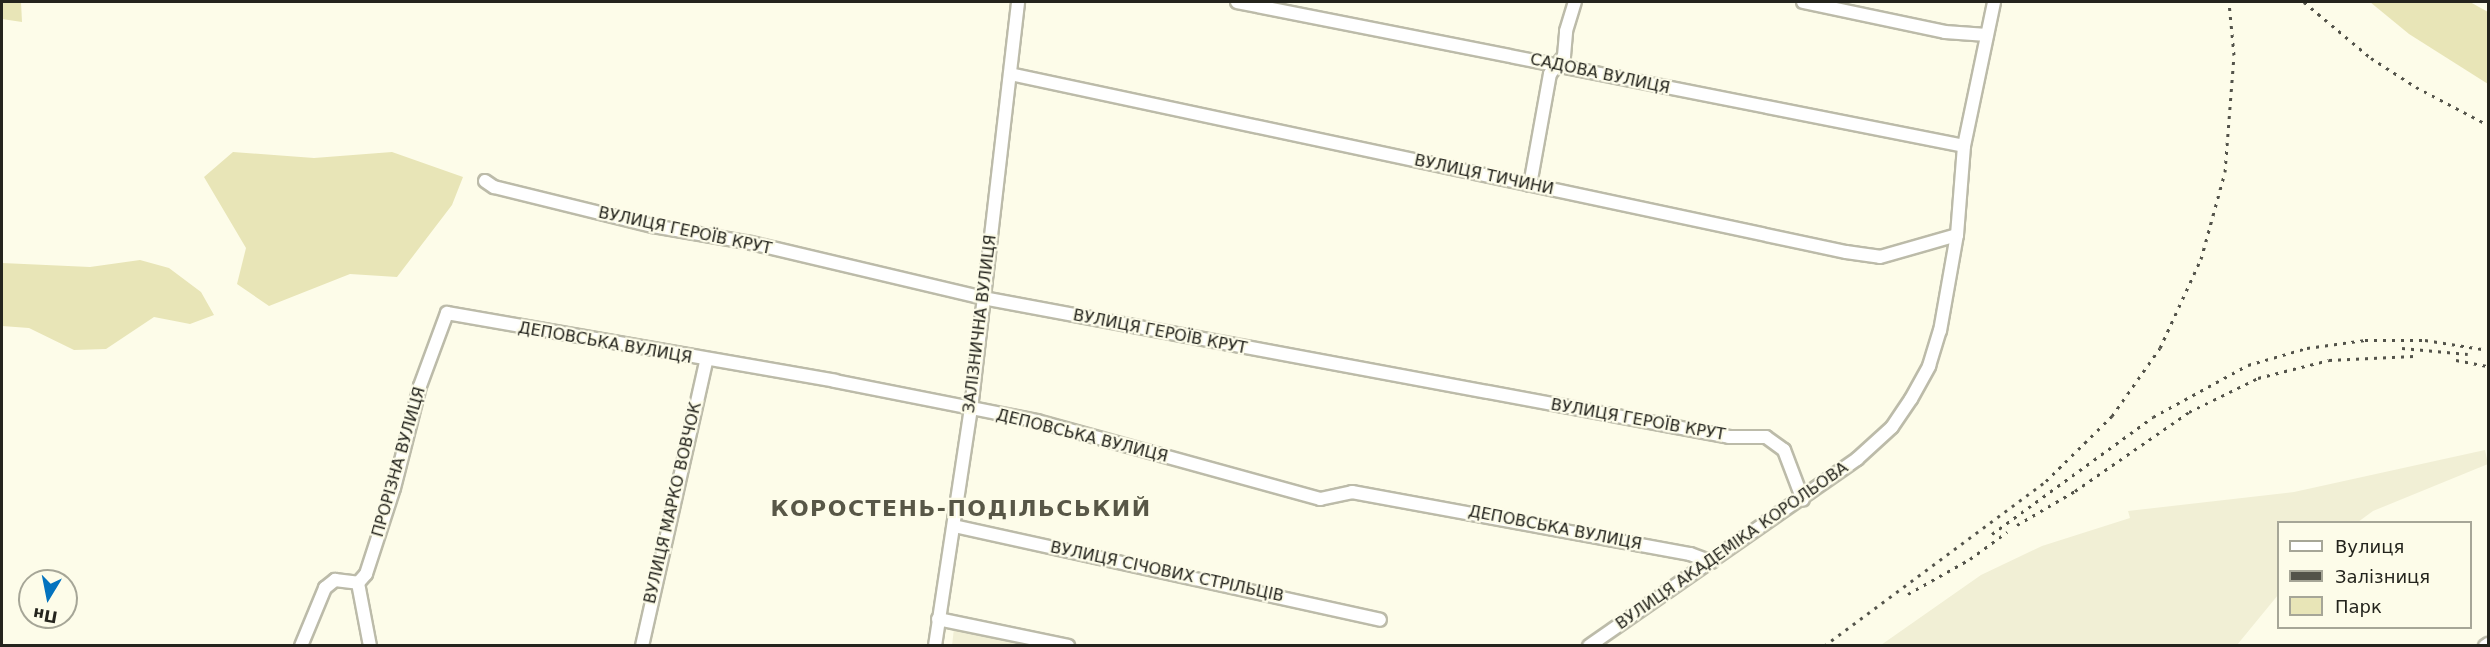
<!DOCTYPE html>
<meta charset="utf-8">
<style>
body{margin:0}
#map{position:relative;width:2490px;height:647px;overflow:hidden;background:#fdfce9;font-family:"DejaVu Sans",sans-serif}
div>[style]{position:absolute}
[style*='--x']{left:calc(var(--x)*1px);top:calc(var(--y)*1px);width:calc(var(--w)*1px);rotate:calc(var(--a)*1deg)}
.built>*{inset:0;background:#f1efd5}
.green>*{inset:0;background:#e8e5b7}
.roads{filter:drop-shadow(2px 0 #bcbba9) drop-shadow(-2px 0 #bcbba9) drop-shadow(0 2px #bcbba9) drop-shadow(0 -2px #bcbba9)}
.minor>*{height:12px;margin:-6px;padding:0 6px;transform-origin:6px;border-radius:6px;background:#fff}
.rail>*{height:3px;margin-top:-1.5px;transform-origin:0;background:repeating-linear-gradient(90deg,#53534a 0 3px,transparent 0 9px)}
span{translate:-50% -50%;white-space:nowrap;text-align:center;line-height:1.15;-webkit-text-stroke:4.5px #fdfce9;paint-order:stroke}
.street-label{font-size:16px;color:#24241d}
.district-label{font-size:22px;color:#585747;font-weight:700;letter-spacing:1.5px}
.frame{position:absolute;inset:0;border:3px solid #24241d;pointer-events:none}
.legend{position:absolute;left:2277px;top:521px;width:195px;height:108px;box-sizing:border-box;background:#fdfce9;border:2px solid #a6a697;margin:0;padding:8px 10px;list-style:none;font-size:18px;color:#24241d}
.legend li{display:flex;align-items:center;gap:12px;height:30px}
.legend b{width:30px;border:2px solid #a6a697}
.north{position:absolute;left:18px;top:569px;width:60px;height:60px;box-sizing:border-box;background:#fdfce9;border:2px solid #a6a697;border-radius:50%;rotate:190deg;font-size:16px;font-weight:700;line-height:24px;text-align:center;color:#24241d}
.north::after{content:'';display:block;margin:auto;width:21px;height:27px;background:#0473be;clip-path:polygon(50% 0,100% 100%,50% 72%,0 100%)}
</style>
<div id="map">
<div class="built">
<div style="clip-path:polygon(2485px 450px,2488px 464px,2373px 511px,2358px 522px,2278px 522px,2278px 595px,2237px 645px,1881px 645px,1981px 575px,2042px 546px,2130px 518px,2128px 511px,2294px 492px)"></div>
<div style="clip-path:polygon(954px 628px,1054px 646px,952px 646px)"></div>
</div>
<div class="green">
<div style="clip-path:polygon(2px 2px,21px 2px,22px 22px,2px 19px)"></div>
<div style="clip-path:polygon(2370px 2px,2470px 2px,2488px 12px,2488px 84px,2409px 34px)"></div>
<div style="clip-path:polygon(233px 152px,314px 158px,392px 152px,463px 177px,452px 205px,397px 277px,350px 274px,269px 306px,237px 284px,246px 248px,204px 177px)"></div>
<div style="clip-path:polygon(140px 260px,169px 268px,201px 292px,214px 315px,190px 324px,154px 317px,106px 349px,74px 350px,29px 328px,2px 326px,2px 263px,90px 267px)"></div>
</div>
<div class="roads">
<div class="minor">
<div style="--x:1237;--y:2;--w:741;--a:11.2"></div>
<div style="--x:1803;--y:2;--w:145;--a:11.9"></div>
<div style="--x:1945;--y:32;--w:42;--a:4.1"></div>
<div style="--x:1010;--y:74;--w:855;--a:12.02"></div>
<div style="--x:1846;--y:252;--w:34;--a:8"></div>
<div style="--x:1880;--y:257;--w:80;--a:-15.9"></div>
<div style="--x:485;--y:181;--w:11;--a:34"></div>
<div style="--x:494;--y:187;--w:164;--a:13.8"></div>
<div style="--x:653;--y:226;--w:99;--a:9.8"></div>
<div style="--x:751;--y:243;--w:238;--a:13.3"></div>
<div style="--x:983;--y:298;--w:759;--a:10.55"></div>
<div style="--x:1729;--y:437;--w:37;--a:0"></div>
<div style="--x:1766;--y:437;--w:22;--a:36"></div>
<div style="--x:1784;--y:450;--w:53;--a:69.2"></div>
<div style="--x:1530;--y:185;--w:113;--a:-79.8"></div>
<div style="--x:1550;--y:74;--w:23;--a:-52"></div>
<div style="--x:1564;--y:56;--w:25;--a:-85"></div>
<div style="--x:1566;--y:31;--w:30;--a:-73"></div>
<div style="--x:954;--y:526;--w:436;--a:12.4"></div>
<div style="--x:938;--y:619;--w:133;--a:11.7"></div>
<div style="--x:301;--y:646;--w:63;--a:-67.5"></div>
<div style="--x:325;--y:588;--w:13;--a:-39"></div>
<div style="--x:335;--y:580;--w:23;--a:7"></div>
<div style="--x:370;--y:646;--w:64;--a:-100.8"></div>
<div style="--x:358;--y:583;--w:12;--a:-48"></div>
<div style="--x:366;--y:574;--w:90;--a:-72"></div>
<div style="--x:394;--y:488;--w:105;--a:-75.7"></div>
<div style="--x:420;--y:386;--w:78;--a:-69.7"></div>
<div style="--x:447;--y:313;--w:394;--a:9.9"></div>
<div style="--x:835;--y:381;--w:206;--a:11.2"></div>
<div style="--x:1037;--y:421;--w:294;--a:15.4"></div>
<div style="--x:1320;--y:499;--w:33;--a:-12"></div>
<div style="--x:1352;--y:492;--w:344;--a:10.4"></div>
<div style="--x:1690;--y:554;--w:23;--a:20"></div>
<div style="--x:642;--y:646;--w:292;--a:-77.3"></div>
<div style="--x:935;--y:646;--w:240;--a:-81.4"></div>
<div style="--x:971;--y:409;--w:410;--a:-83.4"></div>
<div style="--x:1589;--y:646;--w:327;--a:-34.9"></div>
<div style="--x:1857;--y:459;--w:47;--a:-42.4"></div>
<div style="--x:1892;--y:427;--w:34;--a:-56"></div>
<div style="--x:1911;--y:399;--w:38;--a:-61"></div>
<div style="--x:1929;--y:366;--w:37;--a:-73"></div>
<div style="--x:1940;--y:331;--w:97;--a:-80"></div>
<div style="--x:1957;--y:235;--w:89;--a:-85.5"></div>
<div style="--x:1964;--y:146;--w:147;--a:-78.2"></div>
<div style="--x:2485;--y:646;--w:4;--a:-34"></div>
</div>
</div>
<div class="rail">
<div style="--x:2304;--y:2;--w:87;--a:39.9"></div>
<div style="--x:2371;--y:58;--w:54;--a:32.8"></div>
<div style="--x:2416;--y:87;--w:81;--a:27.8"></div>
<div style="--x:2402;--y:348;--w:66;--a:5.2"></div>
<div style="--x:2456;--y:360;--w:33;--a:11"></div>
<div style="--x:2017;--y:525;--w:67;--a:-30.4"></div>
<div style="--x:2075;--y:491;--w:139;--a:-34.7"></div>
<div style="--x:2189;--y:412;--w:77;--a:-26.2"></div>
<div style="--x:2258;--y:378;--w:73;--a:-14.2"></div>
<div style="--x:2329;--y:360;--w:85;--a:-2.7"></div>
<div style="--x:1992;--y:534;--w:199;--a:-36"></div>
<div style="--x:2153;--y:417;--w:108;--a:-28.7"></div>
<div style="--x:2248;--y:365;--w:61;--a:-16.1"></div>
<div style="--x:2307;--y:348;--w:59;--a:-7.9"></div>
<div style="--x:2365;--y:340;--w:60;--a:0"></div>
<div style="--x:2425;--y:340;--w:64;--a:9"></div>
<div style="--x:1908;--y:594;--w:71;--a:-29.4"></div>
<div style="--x:1970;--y:559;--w:46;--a:-36.1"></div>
<div style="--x:1824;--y:646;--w:277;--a:-36.6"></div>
<div style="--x:2046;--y:481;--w:93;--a:-44.6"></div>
<div style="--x:2112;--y:416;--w:83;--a:-54.8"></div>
<div style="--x:2160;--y:348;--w:98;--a:-65.3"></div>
<div style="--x:2201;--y:259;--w:90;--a:-74.6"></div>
<div style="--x:2225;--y:172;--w:117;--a:-85.6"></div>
<div style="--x:2234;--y:55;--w:53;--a:-95.4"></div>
</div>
<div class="street-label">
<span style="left:1600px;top:74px;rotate:12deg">САДОВА ВУЛИЦЯ</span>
<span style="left:1484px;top:175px;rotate:12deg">ВУЛИЦЯ ТИЧИНИ</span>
<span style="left:685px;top:231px;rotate:12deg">ВУЛИЦЯ ГЕРОЇВ КРУТ</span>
<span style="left:980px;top:324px;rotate:-83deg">ЗАЛІЗНИЧНА ВУЛИЦЯ</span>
<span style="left:1160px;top:332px;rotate:11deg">ВУЛИЦЯ ГЕРОЇВ КРУТ</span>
<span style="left:605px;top:343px;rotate:10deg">ДЕПОВСЬКА ВУЛИЦЯ</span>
<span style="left:1638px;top:420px;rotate:10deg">ВУЛИЦЯ ГЕРОЇВ КРУТ</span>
<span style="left:1082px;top:436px;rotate:14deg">ДЕПОВСЬКА ВУЛИЦЯ</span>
<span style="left:399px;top:462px;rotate:-74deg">ПРОРІЗНА ВУЛИЦЯ</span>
<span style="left:673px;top:503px;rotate:-77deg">ВУЛИЦЯ МАРКО ВОВЧОК</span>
<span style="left:1555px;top:528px;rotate:11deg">ДЕПОВСЬКА ВУЛИЦЯ</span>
<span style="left:1732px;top:546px;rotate:-35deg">ВУЛИЦЯ АКАДЕМІКА КОРОЛЬОВА</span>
<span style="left:1167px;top:572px;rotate:12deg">ВУЛИЦЯ СІЧОВИХ СТРІЛЬЦІВ</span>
</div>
<div class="district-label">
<span style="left:961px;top:509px">КОРОСТЕНЬ-ПОДІЛЬСЬКИЙ</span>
</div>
<div class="frame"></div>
<ul class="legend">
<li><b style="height:8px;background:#fff"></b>Вулиця</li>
<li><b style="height:8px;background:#53534a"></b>Залізниця</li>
<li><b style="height:16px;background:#e8e5b7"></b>Парк</li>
</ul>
<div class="north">Пн</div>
</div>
